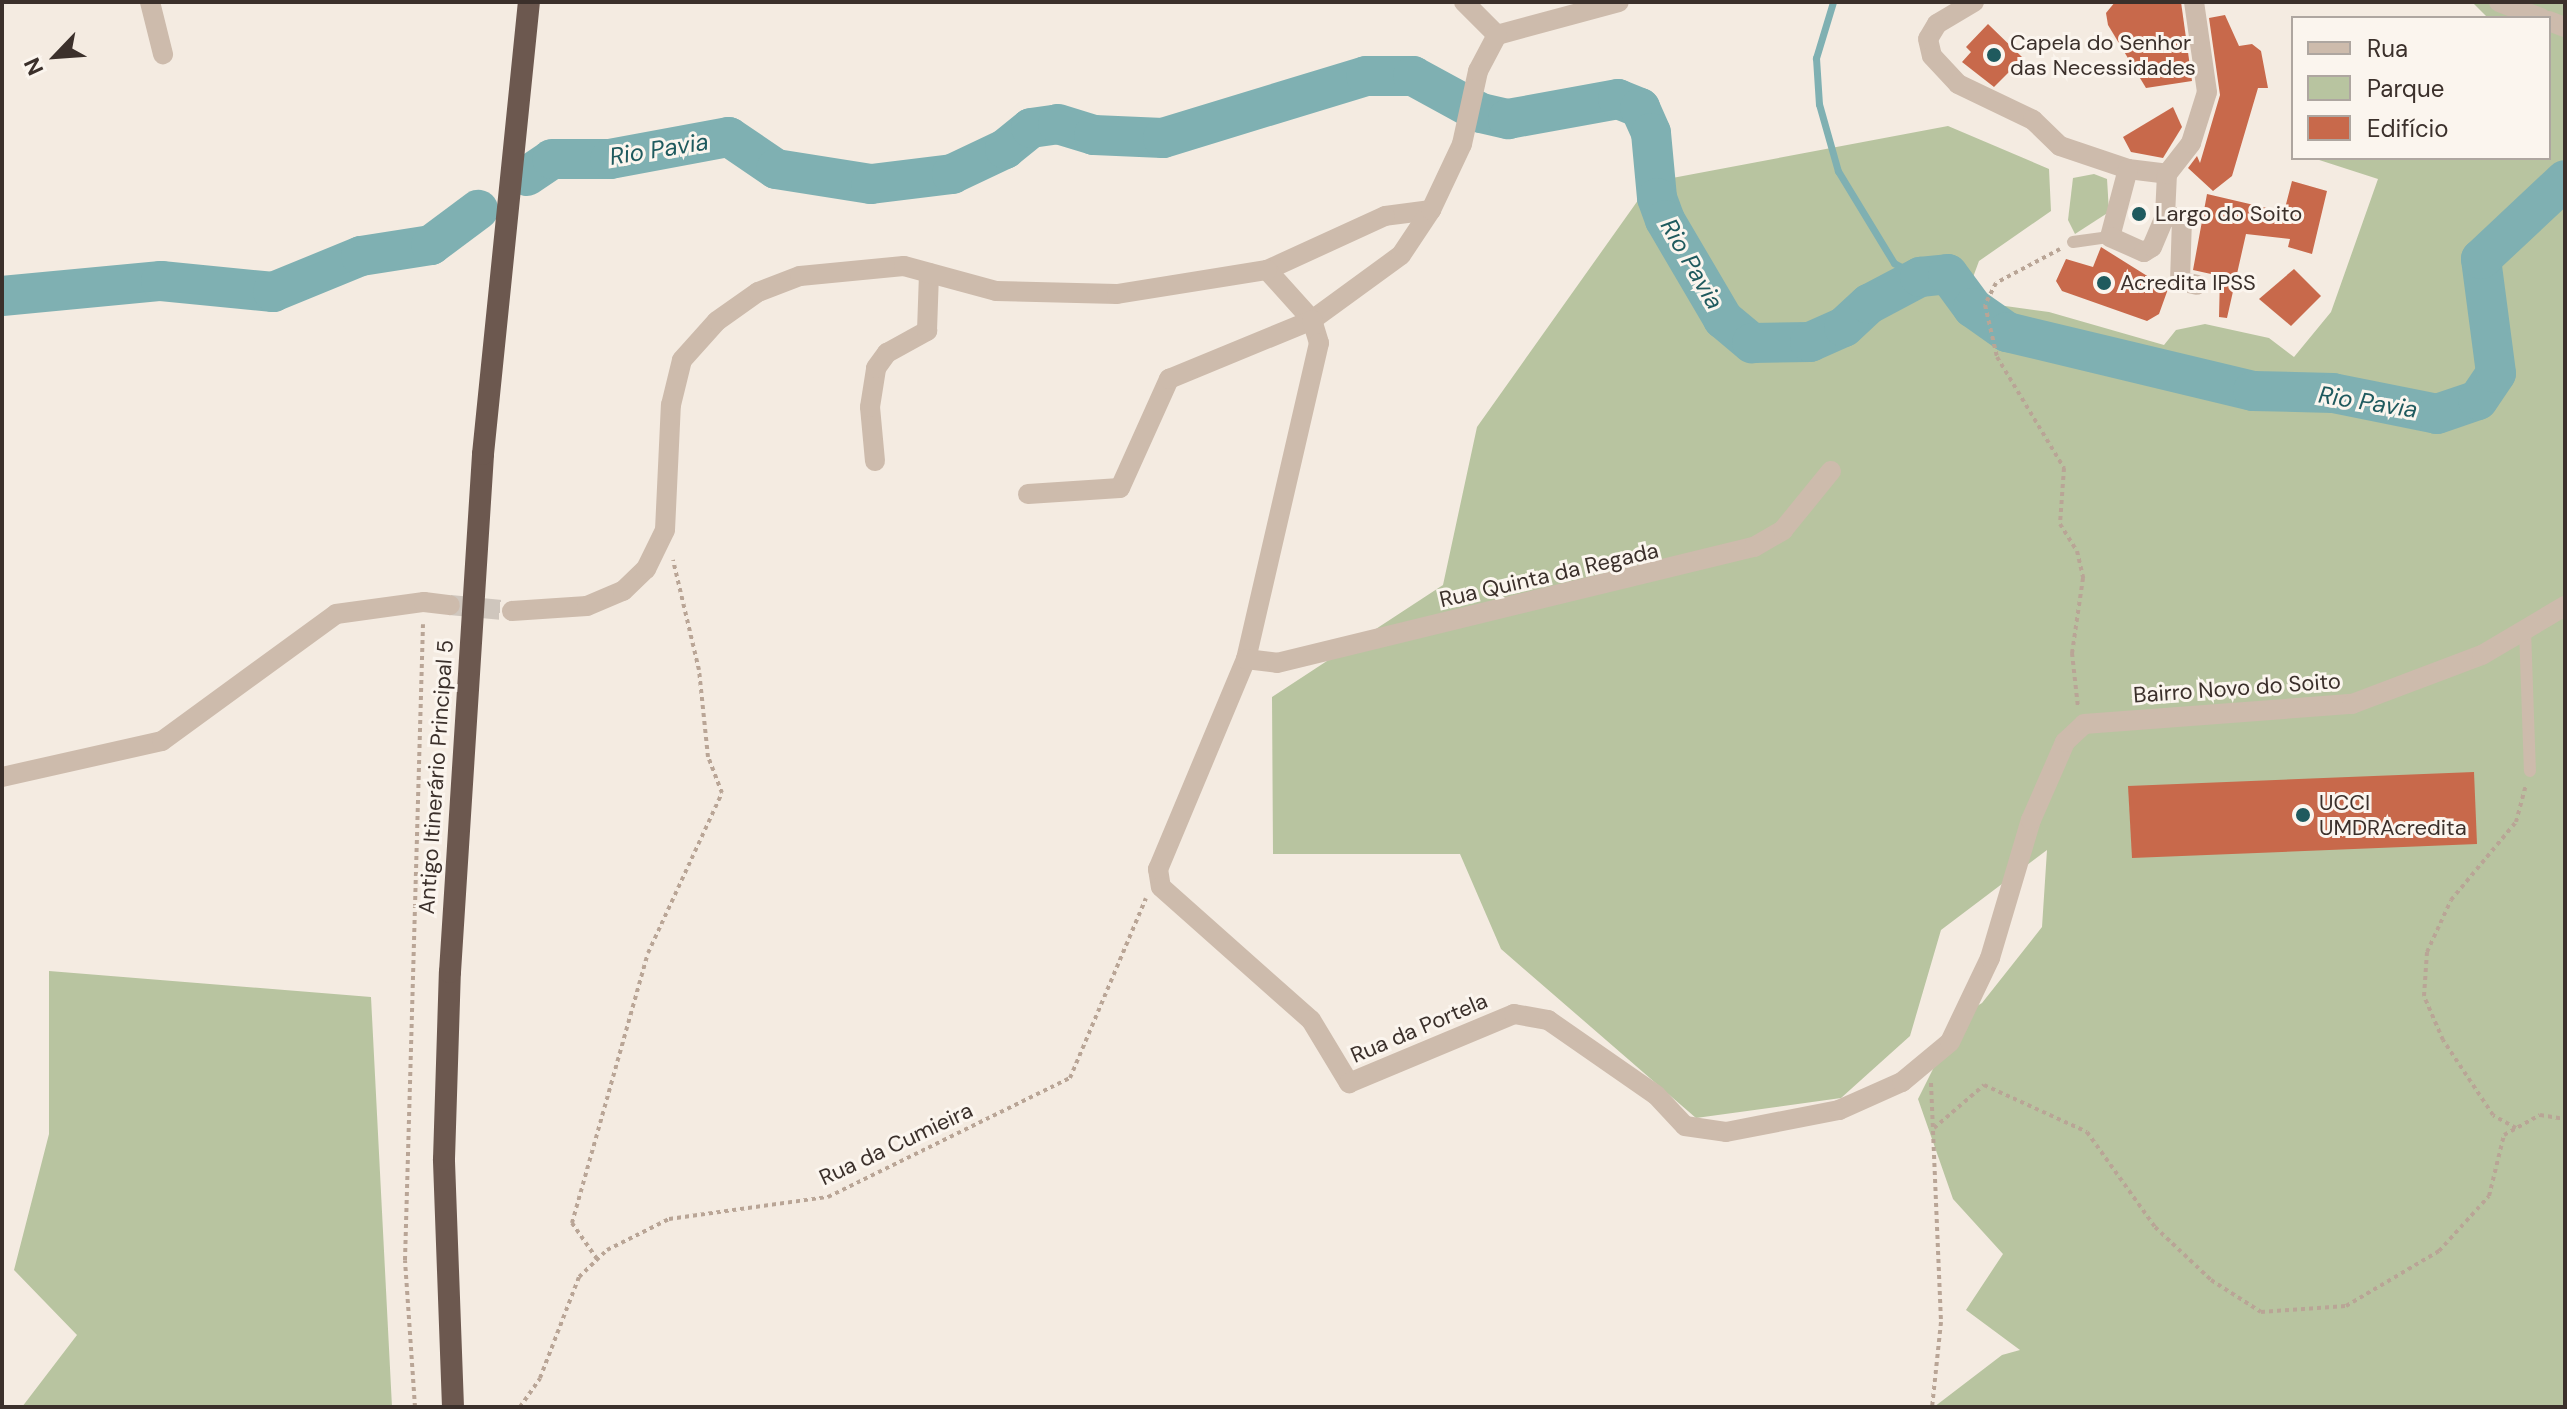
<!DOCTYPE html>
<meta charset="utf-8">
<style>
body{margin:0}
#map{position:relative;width:2567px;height:1409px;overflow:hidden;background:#f4ebe1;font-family:"DM Sans",sans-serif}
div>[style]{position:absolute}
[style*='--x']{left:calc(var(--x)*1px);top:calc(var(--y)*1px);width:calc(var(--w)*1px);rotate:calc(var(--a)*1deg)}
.green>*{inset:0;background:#b8c4a0}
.stream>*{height:7px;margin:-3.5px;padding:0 3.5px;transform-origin:3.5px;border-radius:3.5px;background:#7fb0b2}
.river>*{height:40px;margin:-20px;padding:0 20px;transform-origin:20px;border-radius:20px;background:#7fb0b2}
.building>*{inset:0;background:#c8694b}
.minor-tunnel>*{height:20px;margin-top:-10px;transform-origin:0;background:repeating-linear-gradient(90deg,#cfc6bd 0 20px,transparent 0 30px)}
.path>*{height:4px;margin-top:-2px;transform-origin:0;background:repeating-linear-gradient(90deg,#b9a596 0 4px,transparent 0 8px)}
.service>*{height:12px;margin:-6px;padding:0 6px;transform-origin:6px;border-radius:6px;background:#cdbbac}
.minor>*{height:20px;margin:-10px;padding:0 10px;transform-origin:10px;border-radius:10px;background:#cdbbac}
.trunk>*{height:22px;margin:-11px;padding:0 11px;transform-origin:11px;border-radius:11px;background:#6c584f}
.dots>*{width:22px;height:22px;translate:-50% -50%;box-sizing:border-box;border:4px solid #fbf5ee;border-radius:50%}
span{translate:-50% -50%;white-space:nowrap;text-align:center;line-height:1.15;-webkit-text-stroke:6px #fbf5ee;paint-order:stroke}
.poi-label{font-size:22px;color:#3b302b}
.left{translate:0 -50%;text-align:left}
.street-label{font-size:22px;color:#3b302b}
.water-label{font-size:24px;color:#1f5a5e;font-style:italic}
.frame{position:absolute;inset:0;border:4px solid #3b302b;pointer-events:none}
.legend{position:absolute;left:2291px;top:16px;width:260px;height:144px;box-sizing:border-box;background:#fbf5ee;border:2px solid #aea6a0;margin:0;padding:10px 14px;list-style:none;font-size:24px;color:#3b302b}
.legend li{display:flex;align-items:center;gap:16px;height:40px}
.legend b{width:40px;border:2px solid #aea6a0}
.north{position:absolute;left:16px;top:16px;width:80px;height:80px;-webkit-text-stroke:6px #fbf5ee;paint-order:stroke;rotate:245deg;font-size:22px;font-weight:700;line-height:32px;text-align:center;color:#3b302b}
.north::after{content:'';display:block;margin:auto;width:28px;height:36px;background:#3b302b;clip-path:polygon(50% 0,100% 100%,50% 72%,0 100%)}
</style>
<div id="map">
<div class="green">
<div style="clip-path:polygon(2472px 2px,2565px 2px,2565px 1407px,1934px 1407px,2002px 1355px,2020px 1350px,1966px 1310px,2003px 1254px,1953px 1199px,1918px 1099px,1959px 1017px,1982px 1003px,2042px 927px,2047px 850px,1941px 930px,1910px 1036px,1841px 1098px,1696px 1118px,1501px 949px,1460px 854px,1273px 854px,1272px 697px,1443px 585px,1477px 427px,1651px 182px,1948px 126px,2049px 169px,2051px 211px,1979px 261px,1972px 280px,1998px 305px,2049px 312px,2164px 345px,2176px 330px,2205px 324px,2269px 338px,2294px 357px,2331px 312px,2378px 179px,2313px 158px,2549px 158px,2549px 18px,2488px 18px)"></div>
<div style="clip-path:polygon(2094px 174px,2107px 179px,2109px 212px,2075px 234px,2068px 220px,2073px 178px)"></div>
<div style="clip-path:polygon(49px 971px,371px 997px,392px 1407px,22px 1407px,77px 1335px,14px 1270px,49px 1134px)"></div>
</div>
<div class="stream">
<div style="--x:1833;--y:2;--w:59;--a:106.9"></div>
<div style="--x:1816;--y:58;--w:46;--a:86.3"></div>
<div style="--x:1819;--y:104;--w:70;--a:74.2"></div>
<div style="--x:1838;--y:171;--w:108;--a:58.7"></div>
<div style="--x:1894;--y:263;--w:30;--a:28"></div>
</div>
<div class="river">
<div style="--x:527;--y:176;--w:30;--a:-34"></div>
<div style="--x:552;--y:159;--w:58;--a:0"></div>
<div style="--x:610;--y:159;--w:121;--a:-10.5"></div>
<div style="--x:729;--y:137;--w:57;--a:34.2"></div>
<div style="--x:776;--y:169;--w:96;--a:9"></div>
<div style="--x:871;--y:184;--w:82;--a:-7"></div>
<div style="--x:952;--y:174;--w:59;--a:-25.3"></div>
<div style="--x:1005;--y:149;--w:33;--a:-39"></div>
<div style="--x:1031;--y:128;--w:27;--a:-8"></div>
<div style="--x:1058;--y:124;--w:38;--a:17"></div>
<div style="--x:1094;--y:135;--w:69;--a:2.5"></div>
<div style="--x:1163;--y:138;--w:212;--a:-17"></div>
<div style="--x:1366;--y:76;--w:47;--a:0"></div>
<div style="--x:1413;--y:76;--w:77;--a:28.6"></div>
<div style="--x:1481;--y:113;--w:28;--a:13"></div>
<div style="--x:1508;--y:119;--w:112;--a:-10.3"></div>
<div style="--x:1618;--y:99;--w:24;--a:22"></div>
<div style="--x:1640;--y:108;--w:27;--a:66"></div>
<div style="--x:1651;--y:133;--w:65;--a:84.7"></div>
<div style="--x:1657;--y:198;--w:23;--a:70"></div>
<div style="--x:1665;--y:220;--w:115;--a:59.6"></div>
<div style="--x:1723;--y:319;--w:38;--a:40"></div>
<div style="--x:1752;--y:343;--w:58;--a:-1"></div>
<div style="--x:1810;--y:342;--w:37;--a:-24"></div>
<div style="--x:1844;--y:327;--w:34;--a:-43"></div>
<div style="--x:1869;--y:304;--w:58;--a:-27.9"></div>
<div style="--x:1920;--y:277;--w:28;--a:-6"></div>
<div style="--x:1948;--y:274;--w:42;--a:53.7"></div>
<div style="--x:1973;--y:308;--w:42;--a:35.2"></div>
<div style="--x:2007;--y:332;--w:253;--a:13.5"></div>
<div style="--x:2253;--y:391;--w:80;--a:1.4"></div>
<div style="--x:2333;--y:393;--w:106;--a:11.4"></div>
<div style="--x:2437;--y:414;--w:43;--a:-18.9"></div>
<div style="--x:2478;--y:400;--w:32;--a:-56"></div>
<div style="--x:2496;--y:373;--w:115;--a:-97.5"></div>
<div style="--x:2481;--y:259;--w:115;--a:-43.2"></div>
<div style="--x:2;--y:296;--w:160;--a:-5.4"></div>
<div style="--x:161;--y:281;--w:113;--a:5.6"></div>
<div style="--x:273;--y:292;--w:95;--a:-22.2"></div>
<div style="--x:361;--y:256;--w:71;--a:-8.9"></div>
<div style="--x:431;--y:245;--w:59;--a:-36.7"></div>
</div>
<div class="building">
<div style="clip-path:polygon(2115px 2px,2181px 2px,2192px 81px,2146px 88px,2108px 25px,2106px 13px)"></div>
<div style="clip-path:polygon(2225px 15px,2239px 46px,2252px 44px,2261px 51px,2268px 88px,2258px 88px,2232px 176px,2213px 191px,2188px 168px,2197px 156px,2200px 163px,2220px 95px,2209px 18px)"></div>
<div style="clip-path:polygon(1988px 24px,2023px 58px,1994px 87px,1962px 62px,1971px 52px,1966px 47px)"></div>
<div style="clip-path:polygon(2173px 107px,2182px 127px,2163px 158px,2131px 152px,2123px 137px)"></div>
<div style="clip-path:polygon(2292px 181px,2327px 191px,2312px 254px,2288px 247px,2290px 239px,2246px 234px,2227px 318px,2219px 317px,2220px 276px,2193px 270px,2207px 194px,2284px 212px)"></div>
<div style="clip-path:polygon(2101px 247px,2168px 289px,2159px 314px,2147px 321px,2062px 291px,2056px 281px,2066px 259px,2093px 267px)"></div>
<div style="clip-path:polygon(2294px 269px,2321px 296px,2291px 326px,2259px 299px)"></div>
<div style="clip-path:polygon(2474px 772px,2477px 844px,2132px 858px,2128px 786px)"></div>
</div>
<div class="minor-tunnel">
<div style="--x:450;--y:605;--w:62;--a:5.5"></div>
</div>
<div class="path">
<div style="--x:2060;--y:249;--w:72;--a:152"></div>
<div style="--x:1996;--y:283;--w:25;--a:117"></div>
<div style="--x:1985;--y:305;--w:53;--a:77"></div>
<div style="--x:1997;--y:357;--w:130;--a:58.9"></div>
<div style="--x:2064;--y:468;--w:56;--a:94.1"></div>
<div style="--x:2060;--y:524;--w:32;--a:58"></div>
<div style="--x:2077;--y:551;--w:28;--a:77"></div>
<div style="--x:2083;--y:578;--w:76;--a:98.3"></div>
<div style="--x:2072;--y:653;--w:54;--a:83.7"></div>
<div style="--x:1931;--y:1083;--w:239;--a:87.6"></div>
<div style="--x:1941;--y:1322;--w:85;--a:96"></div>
<div style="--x:1934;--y:1128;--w:66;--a:-40.7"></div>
<div style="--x:1984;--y:1085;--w:113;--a:24.5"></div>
<div style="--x:2087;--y:1132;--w:117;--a:54.4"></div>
<div style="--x:2155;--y:1227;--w:77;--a:43.4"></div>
<div style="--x:2211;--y:1280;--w:59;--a:32.6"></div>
<div style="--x:2261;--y:1312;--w:85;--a:-4"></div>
<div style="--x:2346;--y:1306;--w:108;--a:-30.6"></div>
<div style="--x:2439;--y:1251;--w:74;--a:-47.7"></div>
<div style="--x:2489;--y:1196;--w:63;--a:-76.2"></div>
<div style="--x:2504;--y:1135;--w:41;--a:-29.1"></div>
<div style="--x:2540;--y:1115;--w:25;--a:9"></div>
<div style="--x:2516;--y:1128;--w:26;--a:-151"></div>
<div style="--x:2493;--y:1115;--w:90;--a:-123.7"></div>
<div style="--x:2443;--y:1040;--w:48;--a:-113.4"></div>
<div style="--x:2424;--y:996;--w:44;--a:-86.1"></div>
<div style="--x:2427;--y:952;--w:57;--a:-65.2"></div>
<div style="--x:2451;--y:900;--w:102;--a:-50.2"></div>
<div style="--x:2516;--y:822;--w:38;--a:-75"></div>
<div style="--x:597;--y:1259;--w:44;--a:-124.8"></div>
<div style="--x:572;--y:1223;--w:280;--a:-74.3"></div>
<div style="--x:648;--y:953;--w:176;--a:-65.2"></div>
<div style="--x:722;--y:793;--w:39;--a:-111"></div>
<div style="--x:708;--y:757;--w:87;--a:-95.9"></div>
<div style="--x:699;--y:670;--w:113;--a:-103.3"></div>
<div style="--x:415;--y:1407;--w:147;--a:-93.9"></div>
<div style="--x:405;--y:1260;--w:636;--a:-88.38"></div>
<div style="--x:520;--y:1407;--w:35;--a:-55"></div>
<div style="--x:540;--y:1378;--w:108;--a:-68.9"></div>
<div style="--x:579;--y:1277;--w:39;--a:-44"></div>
<div style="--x:607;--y:1250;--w:69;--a:-26.6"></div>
<div style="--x:669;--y:1219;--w:161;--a:-7.9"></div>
<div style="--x:828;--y:1197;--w:270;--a:-26.2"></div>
<div style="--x:1070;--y:1078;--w:195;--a:-67.1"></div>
</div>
<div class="service">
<div style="--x:2073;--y:242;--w:37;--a:-8"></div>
<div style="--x:2525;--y:630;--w:141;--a:88"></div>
</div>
<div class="minor">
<div style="--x:150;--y:2;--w:54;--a:76"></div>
<div style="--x:1464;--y:2;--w:47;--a:45"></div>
<div style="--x:1974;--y:2;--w:43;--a:149.3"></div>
<div style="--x:1937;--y:24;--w:17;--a:121"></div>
<div style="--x:1928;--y:39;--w:17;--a:77"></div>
<div style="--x:1932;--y:56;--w:38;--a:47"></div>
<div style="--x:1958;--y:84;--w:83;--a:25.6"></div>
<div style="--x:2033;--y:120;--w:37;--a:44"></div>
<div style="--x:2060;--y:146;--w:72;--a:18.7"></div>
<div style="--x:2128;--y:169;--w:39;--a:7"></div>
<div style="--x:2499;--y:2;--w:45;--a:20.9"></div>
<div style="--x:2549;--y:21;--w:17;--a:21"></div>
<div style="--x:1497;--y:35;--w:126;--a:-15.1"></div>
<div style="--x:2128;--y:169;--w:70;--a:104.8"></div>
<div style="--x:2110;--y:237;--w:37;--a:24"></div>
<div style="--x:2144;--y:252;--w:9;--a:-32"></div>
<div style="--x:2152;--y:247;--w:34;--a:-67"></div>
<div style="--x:2165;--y:216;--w:42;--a:-87.3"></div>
<div style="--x:2167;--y:174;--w:39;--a:-52"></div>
<div style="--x:2191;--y:143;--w:53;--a:-72.6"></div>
<div style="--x:2207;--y:92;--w:91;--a:-98.2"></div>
<div style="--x:1431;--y:210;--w:46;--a:172.6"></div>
<div style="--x:1385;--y:216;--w:130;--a:155.4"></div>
<div style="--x:1267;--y:270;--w:67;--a:48"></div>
<div style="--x:1312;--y:320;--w:110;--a:-36.1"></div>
<div style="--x:1401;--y:255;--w:54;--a:-56.3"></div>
<div style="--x:1431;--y:210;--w:73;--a:-64.8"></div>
<div style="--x:1462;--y:144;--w:75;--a:-77.6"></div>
<div style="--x:1478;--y:71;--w:41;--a:-62.2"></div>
<div style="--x:2165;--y:216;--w:17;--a:7"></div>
<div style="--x:2182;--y:218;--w:63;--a:91.8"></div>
<div style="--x:2180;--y:281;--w:17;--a:13"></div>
<div style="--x:875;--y:461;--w:54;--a:-95.3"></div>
<div style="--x:870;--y:407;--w:39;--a:-81"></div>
<div style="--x:876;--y:368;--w:19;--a:-54"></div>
<div style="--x:887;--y:353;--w:46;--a:-28.8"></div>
<div style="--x:927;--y:331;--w:58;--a:-88"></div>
<div style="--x:1028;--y:494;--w:92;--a:-3.7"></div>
<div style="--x:1120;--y:488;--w:120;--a:-65.8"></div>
<div style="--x:1169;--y:379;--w:155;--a:-22.4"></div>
<div style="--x:1312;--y:320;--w:24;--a:73"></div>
<div style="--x:1319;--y:343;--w:324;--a:103"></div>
<div style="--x:1246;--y:659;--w:228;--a:112.7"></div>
<div style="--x:1158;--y:869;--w:18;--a:81"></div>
<div style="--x:1161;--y:887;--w:200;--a:41.6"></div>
<div style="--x:1311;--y:1020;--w:74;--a:58.9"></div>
<div style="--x:1349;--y:1083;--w:179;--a:-22.7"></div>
<div style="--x:1514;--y:1014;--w:35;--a:10"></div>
<div style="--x:1548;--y:1020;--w:131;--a:34.8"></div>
<div style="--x:1656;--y:1095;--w:42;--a:46.9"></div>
<div style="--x:1685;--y:1126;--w:41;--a:8.3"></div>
<div style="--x:1726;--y:1132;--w:115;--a:-11"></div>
<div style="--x:1839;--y:1110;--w:69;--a:-24"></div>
<div style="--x:1902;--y:1082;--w:62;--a:-39.8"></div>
<div style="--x:1950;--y:1042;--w:93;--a:-64.5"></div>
<div style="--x:1990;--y:958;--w:144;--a:-73.5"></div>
<div style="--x:2031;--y:820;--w:85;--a:-66.4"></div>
<div style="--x:2065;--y:742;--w:26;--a:-43"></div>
<div style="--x:2084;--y:724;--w:269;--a:-4.3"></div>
<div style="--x:2352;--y:704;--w:139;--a:-20.7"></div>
<div style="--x:2482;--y:655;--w:96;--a:-30.6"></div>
<div style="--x:512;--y:611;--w:75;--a:-3.8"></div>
<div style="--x:587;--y:606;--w:39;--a:-23"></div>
<div style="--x:623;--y:591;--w:32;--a:-44"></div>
<div style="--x:646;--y:569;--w:43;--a:-64"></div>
<div style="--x:665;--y:530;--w:125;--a:-87.3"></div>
<div style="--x:671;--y:405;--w:46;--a:-76.3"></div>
<div style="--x:682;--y:360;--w:52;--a:-48.1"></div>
<div style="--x:717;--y:321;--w:50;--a:-35.3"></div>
<div style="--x:758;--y:292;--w:45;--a:-20.9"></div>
<div style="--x:800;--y:276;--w:104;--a:-5.5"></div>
<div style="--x:904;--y:266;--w:95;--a:15.2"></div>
<div style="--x:996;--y:291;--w:121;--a:1.4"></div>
<div style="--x:1117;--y:294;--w:152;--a:-9.1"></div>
<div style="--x:1246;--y:659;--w:31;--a:7"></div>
<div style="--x:1277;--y:663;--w:491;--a:-13.7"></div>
<div style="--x:1754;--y:547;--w:34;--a:-30"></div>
<div style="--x:1783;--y:530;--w:76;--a:-50.9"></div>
<div style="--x:2;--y:777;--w:164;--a:-12.7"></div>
<div style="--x:162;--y:741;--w:215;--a:-36.1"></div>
<div style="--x:336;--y:614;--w:89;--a:-7.8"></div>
<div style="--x:424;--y:602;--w:26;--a:7"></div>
</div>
<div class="trunk">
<div style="--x:453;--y:1407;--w:248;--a:-92.1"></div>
<div style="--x:444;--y:1159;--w:187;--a:-88.2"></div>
<div style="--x:450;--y:972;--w:519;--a:-86.35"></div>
<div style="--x:483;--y:454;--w:454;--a:-84.2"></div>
</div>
<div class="dots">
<div style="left:1994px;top:55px;background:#1f5a5e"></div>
<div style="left:2139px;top:214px;background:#1f5a5e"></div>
<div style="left:2104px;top:283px;background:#1f5a5e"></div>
<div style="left:2303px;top:815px;background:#1f5a5e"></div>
</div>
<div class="poi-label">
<span class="left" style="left:2010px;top:55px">Capela do Senhor<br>das Necessidades</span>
<span class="left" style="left:2155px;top:214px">Largo do Soito</span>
<span class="left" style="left:2120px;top:283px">Acredita IPSS</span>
<span class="left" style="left:2319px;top:815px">UCCI<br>UMDRAcredita</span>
</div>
<div class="street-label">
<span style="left:1549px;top:575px;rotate:-13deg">Rua Quinta da Regada</span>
<span style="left:2237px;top:688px;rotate:-4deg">Bairro Novo do Soito</span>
<span style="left:436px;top:777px;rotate:-86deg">Antigo Itinerário Principal 5</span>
<span style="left:1419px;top:1028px;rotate:-23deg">Rua da Portela</span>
<span style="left:896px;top:1144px;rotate:-25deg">Rua da Cumieira</span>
</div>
<div class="water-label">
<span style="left:659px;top:149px;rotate:-9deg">Rio Pavia</span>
<span style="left:1692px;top:264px;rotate:60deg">Rio Pavia</span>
<span style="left:2368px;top:402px;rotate:9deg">Rio Pavia</span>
</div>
<div class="frame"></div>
<ul class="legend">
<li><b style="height:10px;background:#cdbbac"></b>Rua</li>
<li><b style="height:22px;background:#b8c4a0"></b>Parque</li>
<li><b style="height:22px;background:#c8694b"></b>Edifício</li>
</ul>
<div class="north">N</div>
</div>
